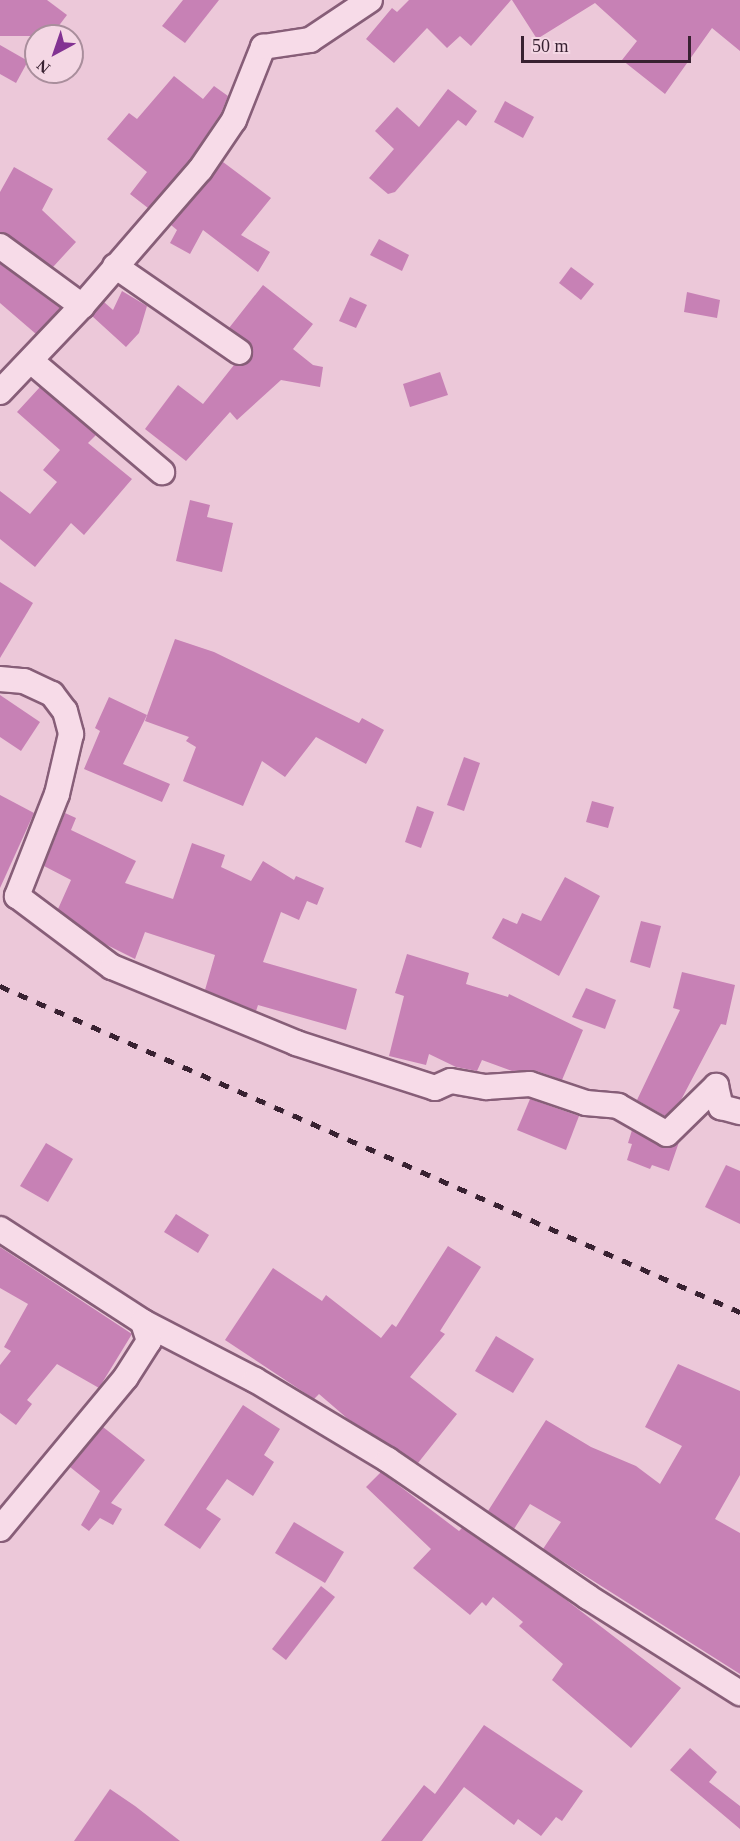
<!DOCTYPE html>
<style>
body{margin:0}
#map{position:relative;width:740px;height:1841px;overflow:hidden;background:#ecc8d9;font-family:"Times New Roman",serif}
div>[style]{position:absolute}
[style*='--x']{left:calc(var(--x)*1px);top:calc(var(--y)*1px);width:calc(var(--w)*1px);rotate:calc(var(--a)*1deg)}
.building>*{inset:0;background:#c781b5}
.roads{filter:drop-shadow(2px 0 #875e78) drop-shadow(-2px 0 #875e78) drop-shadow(0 2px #875e78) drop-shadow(0 -2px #875e78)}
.minor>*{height:24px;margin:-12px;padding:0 12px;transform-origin:12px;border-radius:12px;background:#f7dbe8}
.rail>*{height:4.5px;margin-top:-2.25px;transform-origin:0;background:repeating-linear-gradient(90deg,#382131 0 10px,transparent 0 20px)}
span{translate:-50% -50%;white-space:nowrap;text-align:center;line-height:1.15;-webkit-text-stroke:6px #f4d7e4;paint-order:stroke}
.north{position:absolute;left:24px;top:24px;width:60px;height:60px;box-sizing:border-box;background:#f4d7e4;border:2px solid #a98e9c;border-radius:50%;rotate:220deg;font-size:16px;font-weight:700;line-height:24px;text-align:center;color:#382131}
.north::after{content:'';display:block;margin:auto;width:21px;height:27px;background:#823292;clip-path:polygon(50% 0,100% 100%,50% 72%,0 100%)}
.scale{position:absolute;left:521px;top:36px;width:170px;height:27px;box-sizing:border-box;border:3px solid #382131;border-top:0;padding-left:8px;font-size:18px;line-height:21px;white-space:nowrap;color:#382131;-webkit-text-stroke:4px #f4d7e4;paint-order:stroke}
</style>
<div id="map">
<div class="building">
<div style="clip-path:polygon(0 0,47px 0,67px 15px,51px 36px,0 36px)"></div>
<div style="clip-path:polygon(183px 0,219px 0,185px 43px,162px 26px)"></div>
<div style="clip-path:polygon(409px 0,511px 0,471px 46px,460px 36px,447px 48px,427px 28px,394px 63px,366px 39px,392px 8px,397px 12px)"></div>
<div style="clip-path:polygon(512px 0,740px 0,740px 51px,712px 28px,665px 94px,622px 60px,637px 41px,595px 3px,537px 39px)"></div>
<div style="clip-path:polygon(0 45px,28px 61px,16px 83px,0 74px)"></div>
<div style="clip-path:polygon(174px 76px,203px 99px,214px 86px,228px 96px,221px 113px,189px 161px,148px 208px,130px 194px,147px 172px,107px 139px,129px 113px,137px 119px)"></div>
<div style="clip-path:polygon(448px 89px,477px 111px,466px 126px,458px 120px,395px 192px,388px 194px,369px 178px,394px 149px,375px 131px,397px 107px,419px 127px)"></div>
<div style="clip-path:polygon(505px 101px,534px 117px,523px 138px,494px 122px)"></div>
<div style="clip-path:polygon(223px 162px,271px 198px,241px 235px,270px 252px,258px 272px,203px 230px,190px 254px,170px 243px,177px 230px,171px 225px)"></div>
<div style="clip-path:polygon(14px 167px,53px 189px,42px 210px,76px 242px,53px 267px,0 232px,0 192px)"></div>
<div style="clip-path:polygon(379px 239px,409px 255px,402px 271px,370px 255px)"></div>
<div style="clip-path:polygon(0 264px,60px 308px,36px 334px,0 303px)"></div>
<div style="clip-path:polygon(571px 267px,594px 284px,581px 300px,559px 283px)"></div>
<div style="clip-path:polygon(263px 285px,313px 324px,293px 349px,313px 365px,323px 367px,320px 387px,281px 380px,237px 420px,230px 412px,186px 461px,145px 429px,178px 385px,203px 404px,234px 365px,250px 361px,252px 345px,229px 328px)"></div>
<div style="clip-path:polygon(122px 291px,147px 306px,139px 333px,126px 347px,92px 316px,104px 302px,113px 310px)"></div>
<div style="clip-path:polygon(687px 292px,720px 300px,717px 318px,684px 312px)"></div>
<div style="clip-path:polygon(350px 297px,367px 305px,356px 328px,339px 321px)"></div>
<div style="clip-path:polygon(440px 372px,448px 395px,410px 407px,403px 384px)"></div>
<div style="clip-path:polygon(40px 387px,96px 435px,88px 443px,132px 479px,84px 535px,71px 523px,35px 567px,0 539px,0 491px,30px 514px,57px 482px,43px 470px,60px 450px,17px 412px)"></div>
<div style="clip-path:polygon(190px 500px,210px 505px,207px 517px,233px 523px,222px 572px,176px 561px)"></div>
<div style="clip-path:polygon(0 582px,33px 603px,0 658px)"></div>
<div style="clip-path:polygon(175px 639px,214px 652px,359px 723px,362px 718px,384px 730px,366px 764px,316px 737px,285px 777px,262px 761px,243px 806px,183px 781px,196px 747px,186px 741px,189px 737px,145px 721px)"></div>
<div style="clip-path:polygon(0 695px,40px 722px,21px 751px,0 737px)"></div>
<div style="clip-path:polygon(109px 697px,147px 715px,123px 764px,170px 784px,162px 802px,84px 769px,100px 731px,95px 728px)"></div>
<div style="clip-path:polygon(464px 757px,480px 763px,464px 811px,447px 805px)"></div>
<div style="clip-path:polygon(0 795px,34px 813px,0 888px)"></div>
<div style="clip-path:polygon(592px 801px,614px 807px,608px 828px,586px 822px)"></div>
<div style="clip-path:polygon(417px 806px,434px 812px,421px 848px,405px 842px)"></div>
<div style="clip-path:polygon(65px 813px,76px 818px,71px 830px,136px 861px,125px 883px,173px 899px,192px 843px,225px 855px,221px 867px,251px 881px,263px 861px,294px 880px,296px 876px,324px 888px,317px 905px,307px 901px,299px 920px,281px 912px,263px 962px,357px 989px,346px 1030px,258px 1005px,256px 1011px,205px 990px,215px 955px,145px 932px,135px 959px,105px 944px,58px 909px,71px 880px,44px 866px)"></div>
<div style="clip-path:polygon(565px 877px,600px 896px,559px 976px,492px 938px,503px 918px,517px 924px,522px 913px,541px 921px)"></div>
<div style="clip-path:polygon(641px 921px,661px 926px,650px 968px,630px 962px)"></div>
<div style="clip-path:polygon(407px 954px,469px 973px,466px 984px,508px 997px,509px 994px,583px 1030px,562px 1080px,534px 1070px,512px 1071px,482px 1060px,477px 1071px,456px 1067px,429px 1054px,426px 1065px,389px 1056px,404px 996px,395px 993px)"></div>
<div style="clip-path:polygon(682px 972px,735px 985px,726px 1025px,721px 1024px,681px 1100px,665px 1116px,637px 1100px,680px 1010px,673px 1008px)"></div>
<div style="clip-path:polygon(586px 988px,616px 1000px,605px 1029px,572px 1017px)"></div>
<div style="clip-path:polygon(530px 1099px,579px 1116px,566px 1150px,517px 1130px)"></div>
<div style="clip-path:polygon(632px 1130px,661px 1147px,670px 1148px,679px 1142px,669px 1171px,652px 1165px,650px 1169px,627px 1160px,632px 1144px,628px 1143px)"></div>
<div style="clip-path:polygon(46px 1143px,73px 1159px,48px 1202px,20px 1186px)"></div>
<div style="clip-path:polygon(726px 1165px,740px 1171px,740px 1224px,705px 1207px)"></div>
<div style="clip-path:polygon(176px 1214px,209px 1235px,198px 1253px,164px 1232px)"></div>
<div style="clip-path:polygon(448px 1246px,481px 1267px,440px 1331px,445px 1334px,410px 1377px,457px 1414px,418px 1463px,348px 1419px,319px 1394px,314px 1399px,225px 1340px,273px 1268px,322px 1301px,326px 1295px,381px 1338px,392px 1324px,396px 1327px)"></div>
<div style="clip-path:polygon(0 1247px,132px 1334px,99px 1388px,57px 1364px,27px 1400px,32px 1404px,16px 1425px,0 1413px,0 1365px,11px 1351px,4px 1347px,28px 1304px,0 1288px)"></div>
<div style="clip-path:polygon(496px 1336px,534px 1359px,513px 1393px,475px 1371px)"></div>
<div style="clip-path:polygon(678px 1364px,740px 1391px,740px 1475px,715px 1519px,740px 1533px,740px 1674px,543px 1549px,561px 1522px,530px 1504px,514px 1529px,488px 1511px,546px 1420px,591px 1447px,636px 1466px,660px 1484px,682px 1446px,645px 1427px)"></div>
<div style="clip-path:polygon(243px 1405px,280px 1429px,264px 1455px,274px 1462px,253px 1496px,227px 1479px,206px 1509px,221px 1519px,200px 1549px,164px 1525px)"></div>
<div style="clip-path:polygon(103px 1427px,145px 1460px,111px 1503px,122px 1509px,113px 1525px,100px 1518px,89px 1531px,81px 1525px,100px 1491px,70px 1467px)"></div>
<div style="clip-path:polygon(381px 1472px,459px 1531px,462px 1528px,565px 1599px,681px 1688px,631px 1748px,552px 1680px,563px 1664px,519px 1626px,523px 1622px,493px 1597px,486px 1606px,482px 1602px,470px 1615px,413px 1568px,431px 1549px,366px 1487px)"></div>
<div style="clip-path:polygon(294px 1522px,344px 1552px,325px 1583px,275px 1553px)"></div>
<div style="clip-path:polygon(321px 1586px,335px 1597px,286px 1660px,272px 1649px)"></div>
<div style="clip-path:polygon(484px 1725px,583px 1791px,562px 1821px,556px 1817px,541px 1836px,518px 1819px,514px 1825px,464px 1787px,422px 1841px,381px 1841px,424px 1785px,435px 1794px)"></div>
<div style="clip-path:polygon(690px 1748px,717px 1772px,709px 1782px,740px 1806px,740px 1829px,670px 1770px)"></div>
<div style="clip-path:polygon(110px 1789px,135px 1806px,180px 1841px,74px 1841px)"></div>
</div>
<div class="roads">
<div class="minor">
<div style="--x:0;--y:246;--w:102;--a:36.2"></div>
<div style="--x:115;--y:266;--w:151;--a:34.7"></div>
<div style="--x:31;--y:361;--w:172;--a:40.3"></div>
<div style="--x:0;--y:392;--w:119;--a:-46.4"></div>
<div style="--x:82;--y:306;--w:180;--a:-49.1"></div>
<div style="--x:200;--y:170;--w:60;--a:-55.8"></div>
<div style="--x:234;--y:120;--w:79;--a:-68.3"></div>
<div style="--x:263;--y:47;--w:48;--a:-8.5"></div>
<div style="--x:310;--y:40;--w:72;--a:-33.7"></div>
<div style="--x:0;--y:679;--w:24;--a:5"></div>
<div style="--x:24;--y:681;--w:31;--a:25"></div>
<div style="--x:52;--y:694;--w:21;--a:53"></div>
<div style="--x:65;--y:711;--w:24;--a:75"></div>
<div style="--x:71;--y:734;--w:62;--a:103.1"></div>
<div style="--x:57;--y:794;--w:110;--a:111.4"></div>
<div style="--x:17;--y:896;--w:119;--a:36.8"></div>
<div style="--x:112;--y:967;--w:199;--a:22.4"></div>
<div style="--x:296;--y:1043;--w:146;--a:17.9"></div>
<div style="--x:435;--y:1088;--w:17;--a:-24"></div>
<div style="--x:451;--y:1081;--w:36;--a:10"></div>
<div style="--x:486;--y:1087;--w:44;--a:-3.9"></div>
<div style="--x:530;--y:1084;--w:59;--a:18.7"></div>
<div style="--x:586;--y:1103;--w:32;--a:5"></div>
<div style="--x:618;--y:1106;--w:56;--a:29.7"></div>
<div style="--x:667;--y:1134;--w:69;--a:-44.4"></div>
<div style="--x:716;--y:1086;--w:22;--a:77"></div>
<div style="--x:721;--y:1107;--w:20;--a:15"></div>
<div style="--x:0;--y:1229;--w:171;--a:33"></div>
<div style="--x:143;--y:1322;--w:126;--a:27.4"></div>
<div style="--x:255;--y:1380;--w:155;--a:31"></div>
<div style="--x:388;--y:1460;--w:242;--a:34.4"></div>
<div style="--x:588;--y:1597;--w:180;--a:32.3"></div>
<div style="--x:0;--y:1529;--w:197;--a:-50.3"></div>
<div style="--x:126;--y:1377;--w:43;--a:-57.4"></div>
<div style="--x:149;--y:1341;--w:20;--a:-108"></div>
</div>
</div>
<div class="rail">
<div style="--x:0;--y:986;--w:809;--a:23.78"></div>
</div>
<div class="north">N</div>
<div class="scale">50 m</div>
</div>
